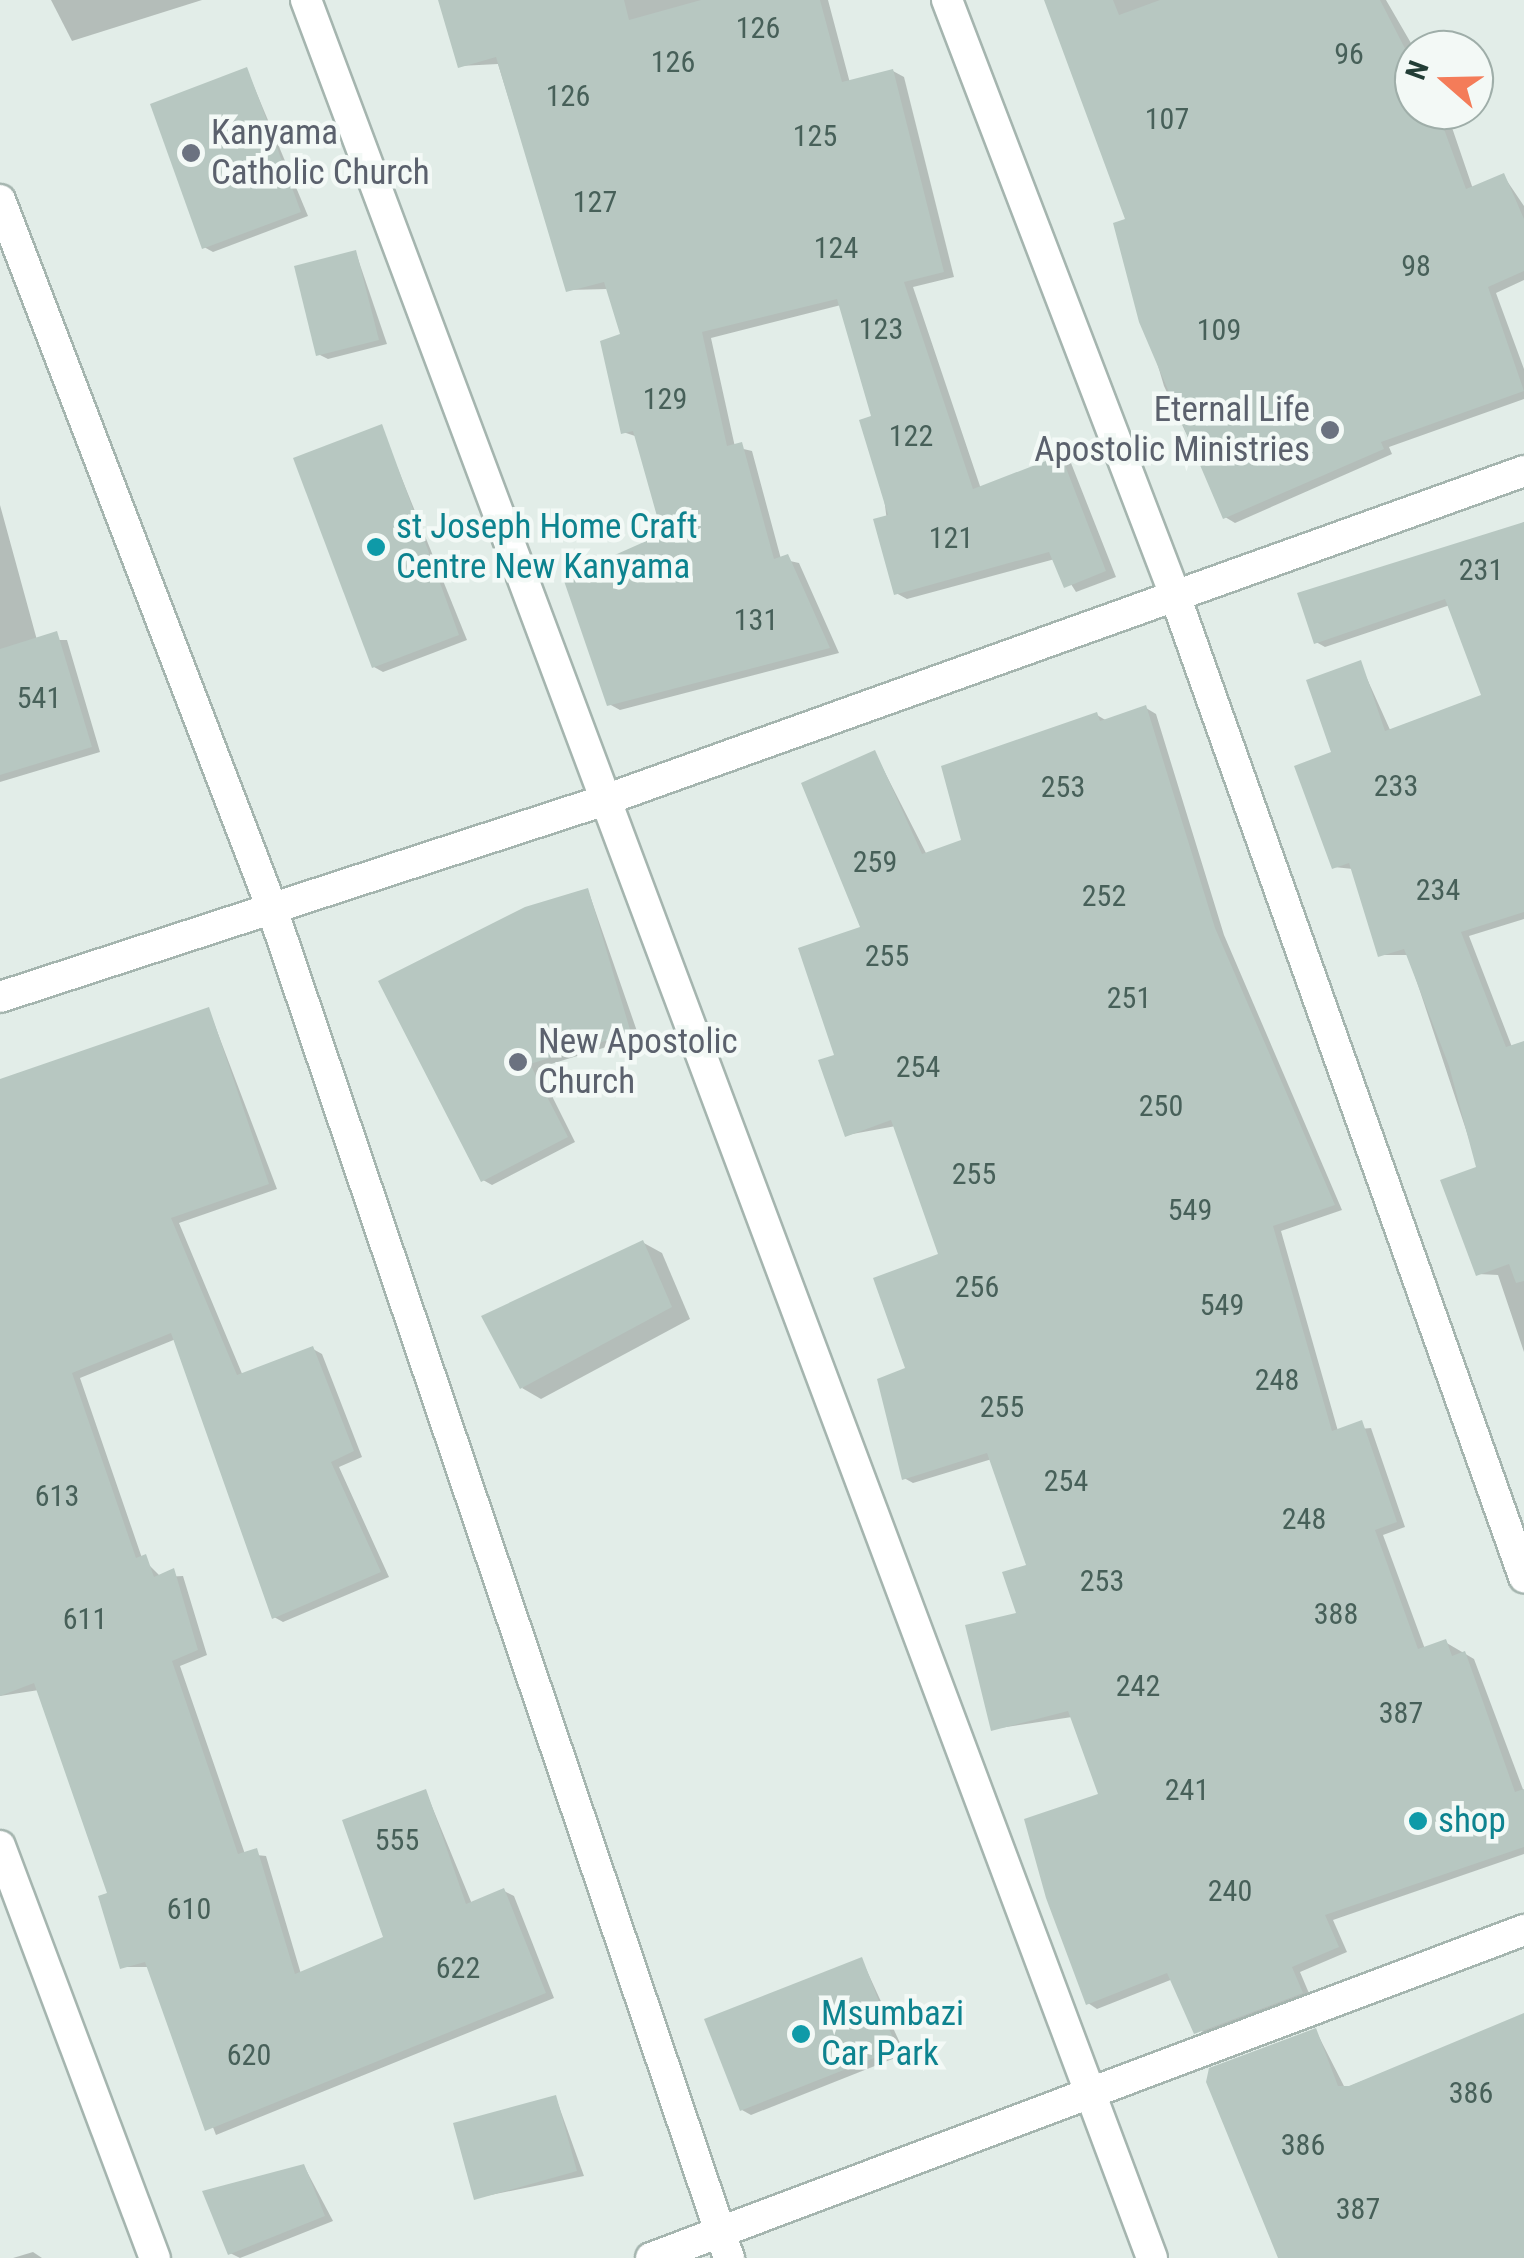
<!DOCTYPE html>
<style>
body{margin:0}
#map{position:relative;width:1524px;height:2258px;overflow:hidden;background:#e2ede8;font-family:"Roboto Condensed",sans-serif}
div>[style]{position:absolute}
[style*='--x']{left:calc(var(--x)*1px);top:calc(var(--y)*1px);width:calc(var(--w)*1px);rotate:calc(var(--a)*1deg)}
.shadow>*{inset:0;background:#0003}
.building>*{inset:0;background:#b7c7c1}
.roads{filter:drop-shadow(2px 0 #a5b5af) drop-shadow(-2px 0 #a5b5af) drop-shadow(0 2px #a5b5af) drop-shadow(0 -2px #a5b5af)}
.minor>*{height:30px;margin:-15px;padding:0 15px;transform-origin:15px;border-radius:15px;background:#fff}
.dots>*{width:28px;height:28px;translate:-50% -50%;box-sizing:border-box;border:5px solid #f3f9f6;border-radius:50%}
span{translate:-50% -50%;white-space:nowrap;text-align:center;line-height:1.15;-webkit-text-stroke:9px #f3f9f6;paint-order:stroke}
.number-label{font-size:30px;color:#476059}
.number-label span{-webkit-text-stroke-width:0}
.worship-label{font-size:35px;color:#5b616d}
.left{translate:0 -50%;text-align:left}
.right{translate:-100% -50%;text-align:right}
.culture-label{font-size:35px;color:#0d838f}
.north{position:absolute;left:1394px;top:30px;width:100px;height:100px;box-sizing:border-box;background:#f3f9f6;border:2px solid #9faea9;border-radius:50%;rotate:290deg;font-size:28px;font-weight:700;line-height:40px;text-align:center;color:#223e36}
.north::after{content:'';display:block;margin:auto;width:35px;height:45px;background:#f47c59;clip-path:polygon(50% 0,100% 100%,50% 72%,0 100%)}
</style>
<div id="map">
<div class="shadow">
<div style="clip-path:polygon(51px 0,202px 0,72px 41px)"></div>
<div style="clip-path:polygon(441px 0,828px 0,850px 83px,893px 71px,904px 77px,954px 277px,913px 287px,981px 489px,1060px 457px,1071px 463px,1116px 577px,1076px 592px,1055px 559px,907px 599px,896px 593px,874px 418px,841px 305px,711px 338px,735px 447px,752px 451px,781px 559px,799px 563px,839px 653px,620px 710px,609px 704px,665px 535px,638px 437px,623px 432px,623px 335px,608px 289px,568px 290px,498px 64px,460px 66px)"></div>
<div style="clip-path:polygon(1045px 0,1386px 0,1415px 50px,1414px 110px,1446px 110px,1473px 189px,1503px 175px,1524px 206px,1524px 280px,1496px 293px,1524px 369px,1524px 399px,1389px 447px,1392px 454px,1235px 523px,1225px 517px,1164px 386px,1116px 225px,1128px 221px)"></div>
<div style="clip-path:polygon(247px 70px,308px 216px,213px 252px,204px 247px)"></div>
<div style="clip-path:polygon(356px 253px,387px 344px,328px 359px,318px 354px)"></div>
<div style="clip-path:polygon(381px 427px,467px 640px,383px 672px,374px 667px)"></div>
<div style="clip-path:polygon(0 505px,37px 640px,67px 640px,100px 752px,0 782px)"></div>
<div style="clip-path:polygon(1524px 522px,1524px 919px,1469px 936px,1524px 1078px,1524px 1352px,1498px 1275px,1478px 1274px,1479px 1169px,1408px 955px,1380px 955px,1353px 869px,1334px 867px,1334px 753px,1360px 663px,1391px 732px,1484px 697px,1450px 605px,1325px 647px,1316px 642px)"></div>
<div style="clip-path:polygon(1146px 708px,1156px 714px,1224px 935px,1342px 1210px,1281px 1231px,1338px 1431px,1371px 1428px,1405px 1527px,1383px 1535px,1425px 1649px,1445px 1642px,1474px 1659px,1524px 1792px,1524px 1854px,1333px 1920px,1347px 1952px,1300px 1972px,1311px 1998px,1206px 2038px,1173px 1979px,1097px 2009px,1088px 2003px,1102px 1795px,1072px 1717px,993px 1729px,1029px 1566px,992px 1459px,913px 1483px,904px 1478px,908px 1369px,941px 1256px,896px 1126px,847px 1135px,837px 1056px,863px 929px,875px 753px,927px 855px,964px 842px,1097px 715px,1107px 721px)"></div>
<div style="clip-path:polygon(588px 890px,639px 1037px,538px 1068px,575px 1142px,492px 1185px,483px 1180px)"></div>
<div style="clip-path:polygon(209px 1010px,277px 1189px,179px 1223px,243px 1376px,313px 1349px,322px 1354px,362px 1457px,339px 1467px,389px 1577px,283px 1622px,274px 1617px,176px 1339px,80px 1378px,142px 1558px,161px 1577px,183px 1576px,207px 1655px,180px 1666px,245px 1854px,266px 1856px,301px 1974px,386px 1939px,426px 1792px,472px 1904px,504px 1891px,514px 1896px,554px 1998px,216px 2135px,150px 1967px,122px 1967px,111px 1895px,39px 1690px,0 1696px,0 1083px)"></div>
<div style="clip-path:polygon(642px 1242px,662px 1253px,690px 1319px,541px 1399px,522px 1388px)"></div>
<div style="clip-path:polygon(862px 1960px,905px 2054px,751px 2115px,742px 2110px)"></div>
<div style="clip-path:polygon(1524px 2016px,1524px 2258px,1280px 2258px,1316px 2031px,1345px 2088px)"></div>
<div style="clip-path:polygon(556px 2098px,584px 2176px,476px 2198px)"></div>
<div style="clip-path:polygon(304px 2166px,333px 2221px,240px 2258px,230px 2253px)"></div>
<div style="clip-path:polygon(33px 2252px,42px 2258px,13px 2258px)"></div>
</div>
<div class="building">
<div style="clip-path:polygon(438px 0,624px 0,629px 20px,701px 0,820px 0,842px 82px,893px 69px,944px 272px,904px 282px,973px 489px,1061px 455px,1106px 571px,1064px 588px,1049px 552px,894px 595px,873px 519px,888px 515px,859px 420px,871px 416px,837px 299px,702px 332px,727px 446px,742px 442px,774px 559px,788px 554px,830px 648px,607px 706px,563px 578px,662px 534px,633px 431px,621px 434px,600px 341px,620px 334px,604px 282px,566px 292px,496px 57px,458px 68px)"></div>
<div style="clip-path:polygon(1044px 0,1113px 0,1119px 15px,1160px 0,1380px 0,1414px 66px,1414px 110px,1437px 110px,1466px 189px,1504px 173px,1524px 219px,1524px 271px,1488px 287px,1524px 391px,1381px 442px,1384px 449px,1223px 519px,1139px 322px,1113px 223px,1125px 219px)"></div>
<div style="clip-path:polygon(247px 67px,301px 212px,202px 249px,150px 104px)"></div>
<div style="clip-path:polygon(356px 250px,379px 340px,316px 356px,294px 266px)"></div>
<div style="clip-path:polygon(382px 424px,459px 635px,372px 668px,293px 458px)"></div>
<div style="clip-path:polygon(1524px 522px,1524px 912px,1461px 932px,1506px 1047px,1524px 1041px,1524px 1281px,1516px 1283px,1509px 1264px,1476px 1276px,1440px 1180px,1476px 1167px,1449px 1066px,1404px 949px,1378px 957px,1349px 863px,1332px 869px,1294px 766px,1331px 752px,1306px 680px,1361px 660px,1385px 731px,1481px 695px,1445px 599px,1314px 644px,1297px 593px)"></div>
<div style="clip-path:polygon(57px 631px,92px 747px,0 775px,0 649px)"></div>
<div style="clip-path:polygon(1146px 705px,1215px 928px,1335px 1205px,1273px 1226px,1332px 1431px,1362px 1420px,1397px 1522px,1375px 1530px,1418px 1649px,1446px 1639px,1452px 1656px,1465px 1651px,1515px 1792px,1524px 1789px,1524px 1847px,1325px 1915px,1339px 1947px,1292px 1967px,1303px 1993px,1194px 2034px,1167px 1973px,1086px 2005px,1046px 1898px,1024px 1819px,1098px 1794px,1068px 1711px,991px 1731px,965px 1625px,1016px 1613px,1002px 1572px,1026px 1565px,987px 1453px,902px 1480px,877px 1379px,905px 1368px,873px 1278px,938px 1254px,891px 1120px,845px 1137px,818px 1060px,834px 1055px,798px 948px,860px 927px,801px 783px,875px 750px,922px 854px,961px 840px,941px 766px,1097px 712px,1100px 721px)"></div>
<div style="clip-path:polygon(588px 888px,631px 1033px,530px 1064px,568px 1137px,481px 1182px,378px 981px,525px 907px)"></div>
<div style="clip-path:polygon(209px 1007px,269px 1184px,171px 1218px,237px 1375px,313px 1346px,354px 1451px,331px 1462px,381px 1572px,272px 1619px,171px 1333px,72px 1373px,136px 1558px,146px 1554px,154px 1577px,174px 1568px,198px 1650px,172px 1661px,238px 1854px,257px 1848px,295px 1974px,383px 1937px,342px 1820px,426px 1789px,466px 1904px,504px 1888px,546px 1993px,205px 2131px,145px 1962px,120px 1969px,98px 1896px,107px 1893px,34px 1683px,0 1696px,0 1079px)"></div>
<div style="clip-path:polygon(643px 1240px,672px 1307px,520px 1389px,481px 1316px)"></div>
<div style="clip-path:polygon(862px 1957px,897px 2049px,740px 2111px,704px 2019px)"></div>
<div style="clip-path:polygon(1524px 2013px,1524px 2258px,1278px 2258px,1206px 2082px,1209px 2068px,1316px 2028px,1338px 2086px,1349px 2086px)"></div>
<div style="clip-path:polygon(556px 2095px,577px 2171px,474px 2200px,453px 2123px)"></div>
<div style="clip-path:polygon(304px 2164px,325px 2216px,228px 2255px,202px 2191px)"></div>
</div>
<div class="roads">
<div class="minor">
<div style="--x:306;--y:0;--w:2411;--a:69.46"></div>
<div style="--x:947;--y:0;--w:632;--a:69.04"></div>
<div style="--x:1173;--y:590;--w:1048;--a:70.42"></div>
<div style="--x:0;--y:200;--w:753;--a:68.99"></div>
<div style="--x:270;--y:903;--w:1431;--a:71.29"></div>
<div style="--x:0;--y:997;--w:633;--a:-18.03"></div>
<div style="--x:602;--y:801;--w:979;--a:-19.69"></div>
<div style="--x:0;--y:1846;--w:440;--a:69.4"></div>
<div style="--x:651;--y:2258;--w:933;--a:-20.59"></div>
</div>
</div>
<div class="dots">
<div style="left:191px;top:153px;background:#6b7280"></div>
<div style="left:1330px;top:430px;background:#6b7280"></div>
<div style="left:376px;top:547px;background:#0f9aa8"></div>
<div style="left:518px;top:1062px;background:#6b7280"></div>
<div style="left:1418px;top:1821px;background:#0f9aa8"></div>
<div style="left:801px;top:2034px;background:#0f9aa8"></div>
</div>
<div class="number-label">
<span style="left:758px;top:28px">126</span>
<span style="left:1349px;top:54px">96</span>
<span style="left:673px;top:62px">126</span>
<span style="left:568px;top:96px">126</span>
<span style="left:1167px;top:119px">107</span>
<span style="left:815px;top:136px">125</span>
<span style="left:595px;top:202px">127</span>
<span style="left:836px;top:248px">124</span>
<span style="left:1416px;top:266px">98</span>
<span style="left:881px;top:329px">123</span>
<span style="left:1219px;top:330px">109</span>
<span style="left:665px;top:399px">129</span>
<span style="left:911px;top:436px">122</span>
<span style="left:951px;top:538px">121</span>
<span style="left:1481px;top:570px">231</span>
<span style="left:756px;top:620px">131</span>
<span style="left:39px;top:698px">541</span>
<span style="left:1396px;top:786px">233</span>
<span style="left:1063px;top:787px">253</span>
<span style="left:875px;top:862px">259</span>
<span style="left:1438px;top:890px">234</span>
<span style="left:1104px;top:896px">252</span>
<span style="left:887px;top:956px">255</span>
<span style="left:1129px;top:998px">251</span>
<span style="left:918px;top:1067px">254</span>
<span style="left:1161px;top:1106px">250</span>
<span style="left:974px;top:1174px">255</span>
<span style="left:1190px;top:1210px">549</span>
<span style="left:977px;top:1287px">256</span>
<span style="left:1222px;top:1305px">549</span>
<span style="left:1277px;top:1380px">248</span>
<span style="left:1002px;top:1407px">255</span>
<span style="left:1066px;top:1481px">254</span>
<span style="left:57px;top:1496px">613</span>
<span style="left:1304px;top:1519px">248</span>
<span style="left:1102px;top:1581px">253</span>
<span style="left:1336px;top:1614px">388</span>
<span style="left:85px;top:1619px">611</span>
<span style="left:1138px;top:1686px">242</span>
<span style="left:1401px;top:1713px">387</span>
<span style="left:1187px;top:1790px">241</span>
<span style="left:397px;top:1840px">555</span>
<span style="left:1230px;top:1891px">240</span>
<span style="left:189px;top:1909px">610</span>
<span style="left:458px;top:1968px">622</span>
<span style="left:249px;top:2055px">620</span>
<span style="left:1471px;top:2093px">386</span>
<span style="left:1303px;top:2145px">386</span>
<span style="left:1358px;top:2209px">387</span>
</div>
<div class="worship-label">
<span class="left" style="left:211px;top:153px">Kanyama<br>Catholic Church</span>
<span class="right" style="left:1310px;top:430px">Eternal Life<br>Apostolic Ministries</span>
<span class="left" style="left:538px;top:1062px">New Apostolic<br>Church</span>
</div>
<div class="culture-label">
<span class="left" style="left:396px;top:547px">st Joseph Home Craft<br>Centre New Kanyama</span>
<span class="left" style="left:1438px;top:1821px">shop</span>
<span class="left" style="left:821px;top:2034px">Msumbazi<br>Car Park</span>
</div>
<div class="north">N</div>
</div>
